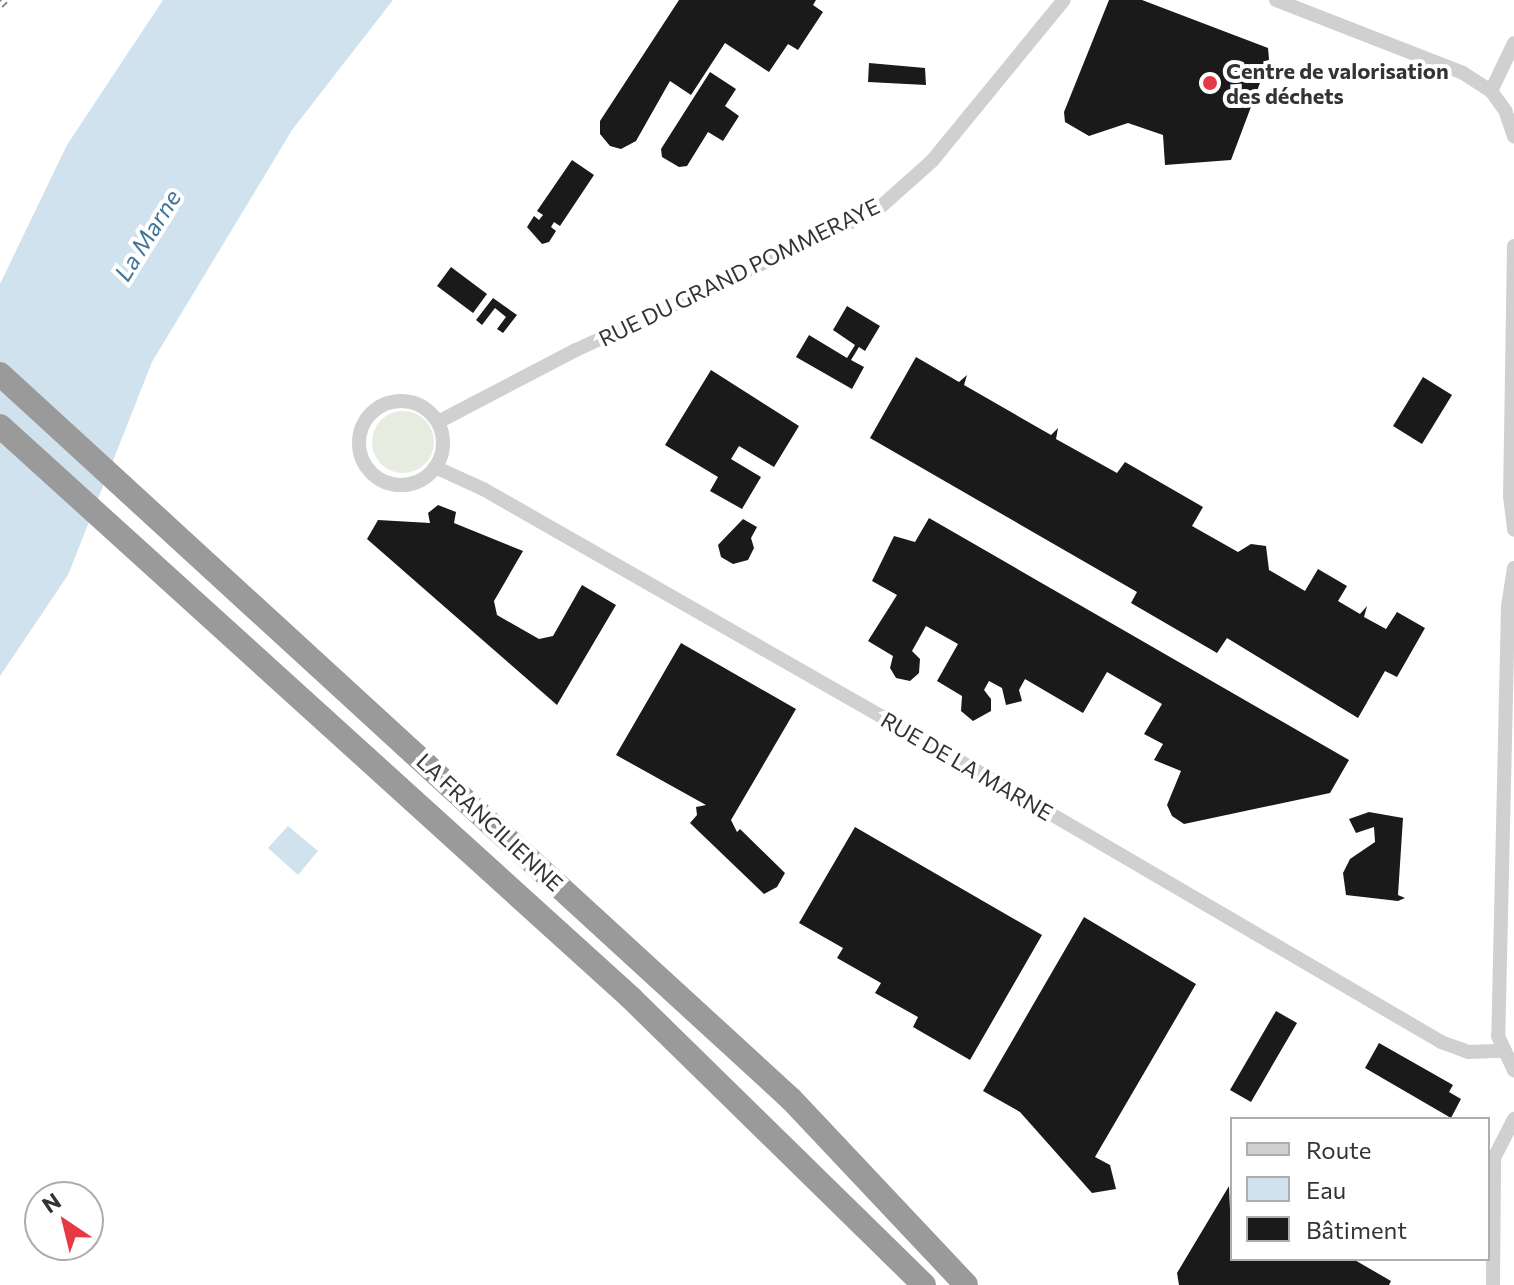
<!DOCTYPE html>
<meta charset="utf-8">
<style>
body{margin:0}
#map{position:relative;width:1514px;height:1285px;overflow:hidden;background:#fff;font-family:Commissioner,sans-serif}
div>[style]{position:absolute}
[style*='--x']{left:calc(var(--x)*1px);top:calc(var(--y)*1px);width:calc(var(--w)*1px);rotate:calc(var(--a)*1deg)}
.green>*{inset:0;background:#e6ecdf}
.round{border-radius:50%}
.water>*{inset:0;background:#cfe2ee}
.building>*{inset:0;background:#1a1a1a}
.street>*{height:14px;margin:-7px;padding:0 7px;transform-origin:7px;border-radius:7px;background:#d0d0d0}
.street>.ring{margin:-7px;padding:0;box-sizing:content-box;background:none;border:14px solid #d0d0d0;border-radius:50%}
.highway>*{height:24px;margin:-12px;padding:0 12px;transform-origin:12px;border-radius:12px;background:#9a9a9a}
.rail>*{height:8px;margin-top:-4px;transform-origin:0;background:repeating-linear-gradient(90deg,#fff 0 15px,#888 0 30px);box-sizing:border-box;border-block:2px solid #888}
.dots>*{width:22px;height:22px;translate:-50% -50%;box-sizing:border-box;border:4px solid #fff;border-radius:50%}
span{translate:-50% -50%;white-space:nowrap;text-align:center;line-height:1.15;-webkit-text-stroke:8px #fff;paint-order:stroke}
.poi-label{font-size:22px;color:#333;font-weight:700}
.left{translate:0 -50%;text-align:left}
.street-label{font-size:22px;color:#333}
.water-label{font-size:24px;color:#3f7597;font-style:italic}
.legend{position:absolute;left:1230px;top:1117px;width:260px;height:144px;box-sizing:border-box;background:#fff;border:2px solid #adadad;margin:0;padding:10px 14px;list-style:none;font-size:24px;color:#333}
.legend li{display:flex;align-items:center;gap:16px;height:40px}
.legend b{width:40px;border:2px solid #adadad}
.north{position:absolute;left:24px;top:1181px;width:80px;height:80px;box-sizing:border-box;background:#fff;border:2px solid #adadad;border-radius:50%;rotate:325deg;font-size:22px;font-weight:700;line-height:32px;text-align:center;color:#333}
.north::after{content:'';display:block;margin:auto;width:28px;height:36px;background:#e63946;clip-path:polygon(50% 0,100% 100%,50% 72%,0 100%)}
</style>
<div id="map">
<div class="green">
<div class="round" style="left:372px;top:411px;width:62px;height:62px"></div>
</div>
<div class="water">
<div style="clip-path:polygon(163px 0,393px 0,292px 130px,152px 362px,68px 575px,0 676px,0 284px,67px 145px)"></div>
<div style="clip-path:polygon(288px 826px,318px 851px,298px 875px,268px 848px)"></div>
</div>
<div class="building">
<div style="clip-path:polygon(679px 0,816px 0,813px 5px,823px 12px,798px 50px,788px 44px,769px 72px,725px 43px,691px 95px,670px 81px,636px 141px,621px 149px,610px 146px,600px 134px,600px 121px)"></div>
<div style="clip-path:polygon(1109px 0,1142px 0,1268px 48px,1269px 59px,1231px 160px,1165px 165px,1163px 135px,1128px 123px,1089px 136px,1065px 122px,1064px 112px)"></div>
<div style="clip-path:polygon(869px 63px,925px 68px,926px 85px,868px 82px)"></div>
<div style="clip-path:polygon(710px 72px,736px 89px,725px 106px,739px 116px,723px 141px,708px 132px,687px 166px,679px 167px,662px 157px,661px 149px)"></div>
<div style="clip-path:polygon(572px 160px,594px 175px,560px 226px,554px 222px,551px 227px,556px 231px,549px 242px,542px 244px,527px 227px,534px 216px,539px 220px,543px 215px,537px 211px)"></div>
<div style="clip-path:polygon(451px 267px,487px 294px,473px 313px,437px 286px)"></div>
<div style="clip-path:polygon(493px 298px,517px 315px,503px 333px,497px 329px,506px 317px,495px 308px,482px 325px,476px 320px)"></div>
<div style="clip-path:polygon(847px 306px,880px 326px,865px 351px,859px 347px,851px 360px,864px 367px,852px 389px,796px 357px,809px 335px,847px 358px,855px 345px,833px 330px)"></div>
<div style="clip-path:polygon(916px 357px,959px 382px,967px 375px,964px 385px,1051px 435px,1058px 428px,1056px 439px,1117px 473px,1125px 462px,1203px 507px,1192px 526px,1238px 552px,1251px 544px,1266px 546px,1269px 570px,1305px 591px,1318px 569px,1347px 586px,1338px 601px,1360px 614px,1367px 606px,1364px 617px,1386px 629px,1397px 612px,1425px 628px,1397px 677px,1385px 671px,1358px 718px,1227px 638px,1217px 653px,1131px 603px,1137px 592px,870px 438px)"></div>
<div style="clip-path:polygon(711px 370px,799px 426px,774px 467px,739px 446px,731px 459px,761px 477px,742px 509px,710px 491px,718px 477px,665px 445px)"></div>
<div style="clip-path:polygon(1423px 377px,1452px 395px,1422px 444px,1393px 426px)"></div>
<div style="clip-path:polygon(438px 505px,456px 512px,454px 523px,523px 551px,494px 601px,497px 615px,539px 639px,553px 636px,582px 585px,616px 605px,557px 705px,367px 539px,378px 520px,430px 523px,428px 513px)"></div>
<div style="clip-path:polygon(929px 518px,1349px 760px,1330px 793px,1184px 824px,1172px 816px,1167px 805px,1181px 771px,1154px 760px,1163px 744px,1144px 734px,1162px 704px,1107px 672px,1083px 713px,1025px 679px,1019px 690px,1022px 701px,1006px 705px,1002px 688px,989px 681px,984px 690px,991px 699px,991px 711px,973px 721px,961px 711px,962px 696px,937px 681px,958px 644px,926px 626px,912px 651px,920px 659px,919px 673px,910px 681px,896px 678px,890px 668px,893px 656px,868px 641px,897px 595px,872px 581px,894px 536px,915px 542px)"></div>
<div style="clip-path:polygon(743px 519px,757px 527px,751px 538px,754px 548px,748px 560px,733px 564px,721px 557px,718px 545px)"></div>
<div style="clip-path:polygon(681px 643px,796px 709px,731px 820px,737px 832px,740px 829px,785px 873px,777px 887px,764px 894px,690px 823px,697px 815px,696px 807px,706px 805px,616px 755px)"></div>
<div style="clip-path:polygon(1369px 812px,1403px 818px,1398px 895px,1405px 898px,1398px 901px,1346px 895px,1343px 873px,1350px 859px,1375px 842px,1374px 827px,1356px 833px,1349px 819px)"></div>
<div style="clip-path:polygon(855px 827px,1042px 935px,970px 1060px,913px 1027px,918px 1017px,875px 993px,881px 983px,837px 958px,843px 948px,799px 923px)"></div>
<div style="clip-path:polygon(1084px 917px,1196px 984px,1095px 1157px,1110px 1165px,1116px 1189px,1092px 1193px,1020px 1112px,983px 1091px)"></div>
<div style="clip-path:polygon(1276px 1011px,1297px 1023px,1251px 1102px,1230px 1090px)"></div>
<div style="clip-path:polygon(1379px 1043px,1453px 1085px,1449px 1092px,1461px 1099px,1451px 1118px,1365px 1068px)"></div>
<div style="clip-path:polygon(1229px 1186px,1232px 1259px,1353px 1259px,1391px 1281px,1389px 1285px,1179px 1285px,1177px 1273px)"></div>
</div>
<div class="street">
<div style="--x:1276;--y:0;--w:201;--a:21.3"></div>
<div style="--x:1463;--y:73;--w:33;--a:33"></div>
<div style="--x:1491;--y:91;--w:24;--a:54"></div>
<div style="--x:1505;--y:110;--w:28;--a:71"></div>
<div style="--x:1491;--y:91;--w:53;--a:-64.4"></div>
<div style="--x:1514;--y:246;--w:250;--a:90.9"></div>
<div style="--x:1510;--y:496;--w:34;--a:83"></div>
<div class="ring" style="left:359px;top:401px;width:70px;height:70px"></div>
<div style="--x:438;--y:422;--w:156;--a:-27.6"></div>
<div style="--x:576;--y:350;--w:332;--a:-24.9"></div>
<div style="--x:877;--y:210;--w:74;--a:-41.7"></div>
<div style="--x:932;--y:161;--w:208;--a:-50.7"></div>
<div style="--x:435;--y:467;--w:55;--a:24.7"></div>
<div style="--x:485;--y:490;--w:605;--a:29.74"></div>
<div style="--x:1010;--y:790;--w:499;--a:30.3"></div>
<div style="--x:1441;--y:1042;--w:29;--a:20"></div>
<div style="--x:1468;--y:1052;--w:33;--a:-2"></div>
<div style="--x:1514;--y:568;--w:39;--a:99"></div>
<div style="--x:1508;--y:607;--w:429;--a:91.3"></div>
<div style="--x:1498;--y:1036;--w:38;--a:65"></div>
<div style="--x:1493;--y:1285;--w:127;--a:-89.5"></div>
<div style="--x:1494;--y:1158;--w:44;--a:-62.9"></div>
</div>
<div class="highway">
<div style="--x:0;--y:374;--w:1073;--a:42.51"></div>
<div style="--x:791;--y:1099;--w:255;--a:46.7"></div>
<div style="--x:0;--y:426;--w:852;--a:42.19"></div>
<div style="--x:631;--y:998;--w:410;--a:44.4"></div>
</div>
<div class="rail">
<div style="--x:0;--y:5;--w:7;--a:-45"></div>
</div>
<div class="dots">
<div style="left:1210px;top:83px;background:#e63946"></div>
</div>
<div class="poi-label">
<span class="left" style="left:1226px;top:83px">Centre de valorisation<br>des déchets</span>
</div>
<div class="street-label">
<span style="left:739px;top:272px;rotate:-26deg">RUE DU GRAND POMMERAYE</span>
<span style="left:967px;top:766px;rotate:30deg">RUE DE LA MARNE</span>
<span style="left:490px;top:822px;rotate:43deg">LA FRANCILIENNE</span>
</div>
<div class="water-label">
<span style="left:147px;top:235px;rotate:-58deg">La Marne</span>
</div>
<ul class="legend">
<li><b style="height:10px;background:#d0d0d0"></b>Route</li>
<li><b style="height:22px;background:#cfe2ee"></b>Eau</li>
<li><b style="height:22px;background:#1a1a1a"></b>Bâtiment</li>
</ul>
<div class="north">N</div>
</div>
